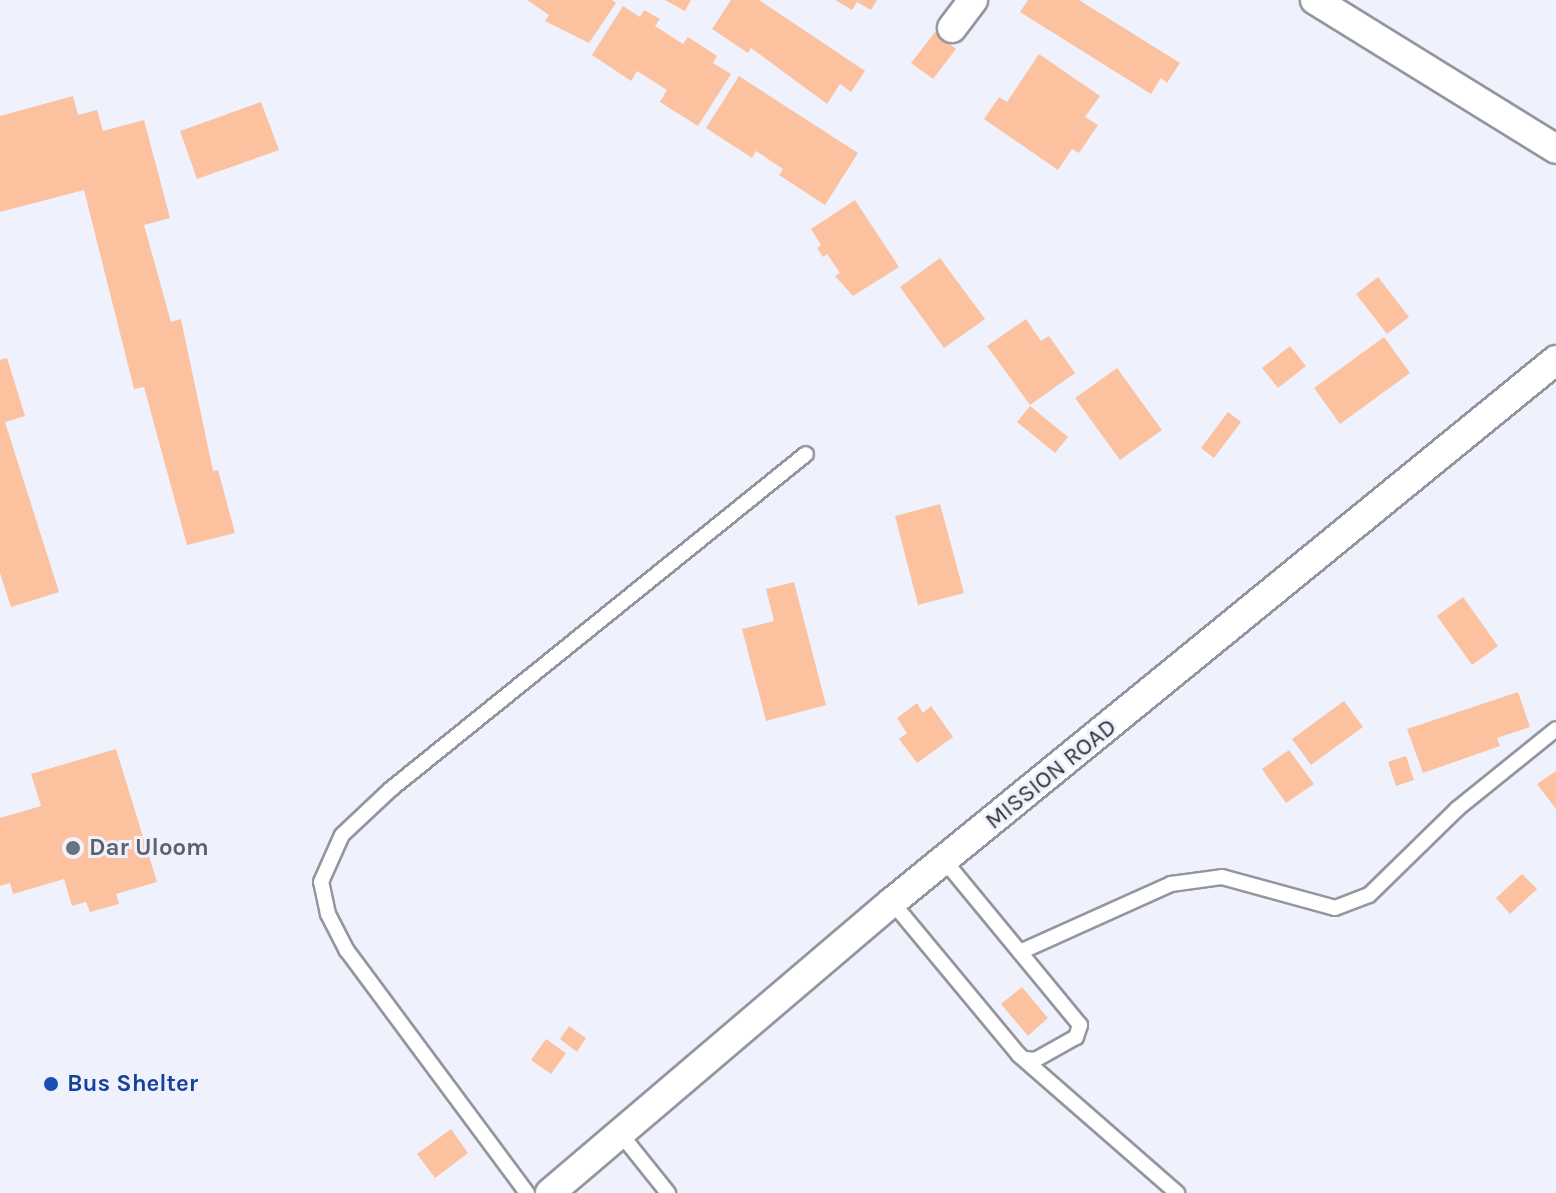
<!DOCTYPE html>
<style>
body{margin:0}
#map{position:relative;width:1556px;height:1193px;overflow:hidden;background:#eff2fd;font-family:Karla,sans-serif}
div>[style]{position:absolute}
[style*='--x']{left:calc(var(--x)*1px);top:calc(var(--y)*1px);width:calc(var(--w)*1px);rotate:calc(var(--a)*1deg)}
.building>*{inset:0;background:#fcc2a0}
.roads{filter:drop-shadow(2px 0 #93969f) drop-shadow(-2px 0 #93969f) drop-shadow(0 2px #93969f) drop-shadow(0 -2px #93969f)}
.lane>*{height:14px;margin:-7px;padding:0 7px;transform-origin:7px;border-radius:7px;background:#fff}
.street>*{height:28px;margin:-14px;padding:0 14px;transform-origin:14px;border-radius:14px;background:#fff}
.dots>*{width:22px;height:22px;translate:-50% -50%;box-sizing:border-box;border:4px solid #eff2fd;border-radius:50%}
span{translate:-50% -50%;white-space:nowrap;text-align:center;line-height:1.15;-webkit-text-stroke:6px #eff2fd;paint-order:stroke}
.street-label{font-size:24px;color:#343539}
.worship-label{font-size:24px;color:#5b616d;font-weight:700}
.left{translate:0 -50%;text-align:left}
.transit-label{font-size:24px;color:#164399;font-weight:700}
</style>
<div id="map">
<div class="building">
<div style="clip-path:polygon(527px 0,612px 0,616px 3px,589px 43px,545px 21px,549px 15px)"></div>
<div style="clip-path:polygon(665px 0,691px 0,685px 11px)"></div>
<div style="clip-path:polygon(731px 0,759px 0,865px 71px,851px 92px,840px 84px,827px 104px,751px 48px,748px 53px,712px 29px)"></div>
<div style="clip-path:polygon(835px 0,877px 0,871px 10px,857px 2px,852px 10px)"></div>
<div style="clip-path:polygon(1028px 0,1079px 0,1180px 63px,1167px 83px,1161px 78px,1151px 94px,1020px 12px)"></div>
<div style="clip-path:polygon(623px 6px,640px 17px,644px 10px,660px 19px,655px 26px,683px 44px,688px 37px,717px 56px,713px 63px,731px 74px,698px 126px,660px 102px,667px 90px,637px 71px,631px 81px,592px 55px)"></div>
<div style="clip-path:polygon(935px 32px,956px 49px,933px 79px,911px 63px)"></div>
<div style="clip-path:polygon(1039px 54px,1100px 96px,1085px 117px,1098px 125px,1079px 153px,1072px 149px,1058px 170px,984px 119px,999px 97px,1007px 102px)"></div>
<div style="clip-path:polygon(739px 76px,858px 153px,825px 205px,779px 175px,783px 169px,756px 151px,752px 158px,706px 128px)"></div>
<div style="clip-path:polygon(73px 96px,78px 115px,97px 110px,103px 131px,144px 120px,170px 218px,144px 225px,171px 322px,181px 319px,213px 471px,218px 470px,235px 533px,187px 545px,144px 387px,134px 389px,84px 190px,0 212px,0 116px)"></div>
<div style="clip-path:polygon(261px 102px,279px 150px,197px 179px,180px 131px)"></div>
<div style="clip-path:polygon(855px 200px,899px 267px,853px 296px,835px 276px,840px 273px,827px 254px,823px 257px,817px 248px,821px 245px,811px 229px)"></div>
<div style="clip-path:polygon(940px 258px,985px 319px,944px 348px,900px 287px)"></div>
<div style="clip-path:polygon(1378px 277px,1409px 317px,1387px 334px,1356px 294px)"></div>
<div style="clip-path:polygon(1026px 319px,1041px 341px,1049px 336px,1075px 373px,1030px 405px,987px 346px)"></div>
<div style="clip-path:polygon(1384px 337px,1410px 373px,1340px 424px,1314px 388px)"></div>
<div style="clip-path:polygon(1290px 346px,1306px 366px,1278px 388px,1262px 368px)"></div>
<div style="clip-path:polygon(7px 358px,25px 416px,5px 422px,59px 592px,11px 607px,0 573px,0 360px)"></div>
<div style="clip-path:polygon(1117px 368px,1162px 430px,1120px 460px,1075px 398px)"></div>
<div style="clip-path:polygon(1030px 406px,1068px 437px,1055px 453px,1017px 422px)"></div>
<div style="clip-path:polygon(1228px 412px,1241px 422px,1214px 458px,1201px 448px)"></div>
<div style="clip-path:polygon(940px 504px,964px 593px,918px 605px,895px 516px)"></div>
<div style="clip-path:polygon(794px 582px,826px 705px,766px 721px,742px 629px,774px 621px,766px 589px)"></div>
<div style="clip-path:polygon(1463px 597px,1498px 646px,1472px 665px,1437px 616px)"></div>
<div style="clip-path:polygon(1518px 692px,1530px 727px,1497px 738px,1500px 746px,1423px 773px,1407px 729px)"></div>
<div style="clip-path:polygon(1344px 701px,1363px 727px,1311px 765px,1292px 739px)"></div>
<div style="clip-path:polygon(917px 703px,923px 713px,931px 706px,953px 737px,917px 763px,899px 739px,907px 733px,897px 718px)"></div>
<div style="clip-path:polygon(116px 749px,157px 882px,116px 894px,119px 904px,90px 912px,86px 902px,72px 906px,64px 879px,13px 894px,10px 883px,0 886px,0 818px,41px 806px,31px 774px)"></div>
<div style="clip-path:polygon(1289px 750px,1314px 784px,1286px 803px,1262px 769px)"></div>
<div style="clip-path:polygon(1406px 756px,1414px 780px,1396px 786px,1388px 762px)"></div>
<div style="clip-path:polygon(1556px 771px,1556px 809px,1537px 784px)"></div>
<div style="clip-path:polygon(1522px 874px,1537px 889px,1510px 914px,1496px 898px)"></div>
<div style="clip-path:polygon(1022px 987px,1048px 1018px,1028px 1036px,1001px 1004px)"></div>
<div style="clip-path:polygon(569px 1026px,586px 1038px,577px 1052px,560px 1039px)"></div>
<div style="clip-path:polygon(546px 1039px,566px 1053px,551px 1074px,531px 1060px)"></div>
<div style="clip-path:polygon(451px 1129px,468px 1153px,435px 1178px,417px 1154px)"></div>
</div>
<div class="roads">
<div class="lane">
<div style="--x:944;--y:860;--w:214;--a:50.5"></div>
<div style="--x:1080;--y:1025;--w:13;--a:108"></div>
<div style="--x:1076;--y:1037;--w:47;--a:150.7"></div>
<div style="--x:1035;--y:1060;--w:9;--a:-174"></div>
<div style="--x:892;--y:902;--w:199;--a:50.3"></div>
<div style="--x:1019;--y:1055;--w:210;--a:41.1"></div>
<div style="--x:1020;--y:952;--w:166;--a:-24.2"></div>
<div style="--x:1171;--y:884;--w:51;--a:-7.8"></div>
<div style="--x:1222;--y:877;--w:117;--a:15.3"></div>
<div style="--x:1335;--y:908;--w:36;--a:-21"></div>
<div style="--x:1369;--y:895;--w:123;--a:-44.3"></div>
<div style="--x:1457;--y:809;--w:127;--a:-38.9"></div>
<div style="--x:620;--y:1133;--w:77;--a:51.3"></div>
<div style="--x:527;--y:1193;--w:302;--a:-126.6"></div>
<div style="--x:347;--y:951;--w:42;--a:-117.2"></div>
<div style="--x:328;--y:914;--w:33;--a:-102"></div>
<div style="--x:321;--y:882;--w:51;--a:-65.9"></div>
<div style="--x:342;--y:835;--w:67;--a:-43.2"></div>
<div style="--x:391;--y:789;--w:533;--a:-38.91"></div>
</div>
<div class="street">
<div style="--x:1315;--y:0;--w:283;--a:31.7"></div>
<div style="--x:952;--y:28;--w:35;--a:-53"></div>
<div style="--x:550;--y:1193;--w:449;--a:-40.4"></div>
<div style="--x:892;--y:902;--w:857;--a:-39.22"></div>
</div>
</div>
<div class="dots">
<div style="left:73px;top:848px;background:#6b7280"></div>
<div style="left:51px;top:1084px;background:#1a4fb4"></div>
</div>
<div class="street-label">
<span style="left:1051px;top:774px;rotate:-39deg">MISSION ROAD</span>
</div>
<div class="worship-label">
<span class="left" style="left:89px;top:848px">Dar Uloom</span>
</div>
<div class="transit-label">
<span class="left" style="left:67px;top:1084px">Bus Shelter</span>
</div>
</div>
